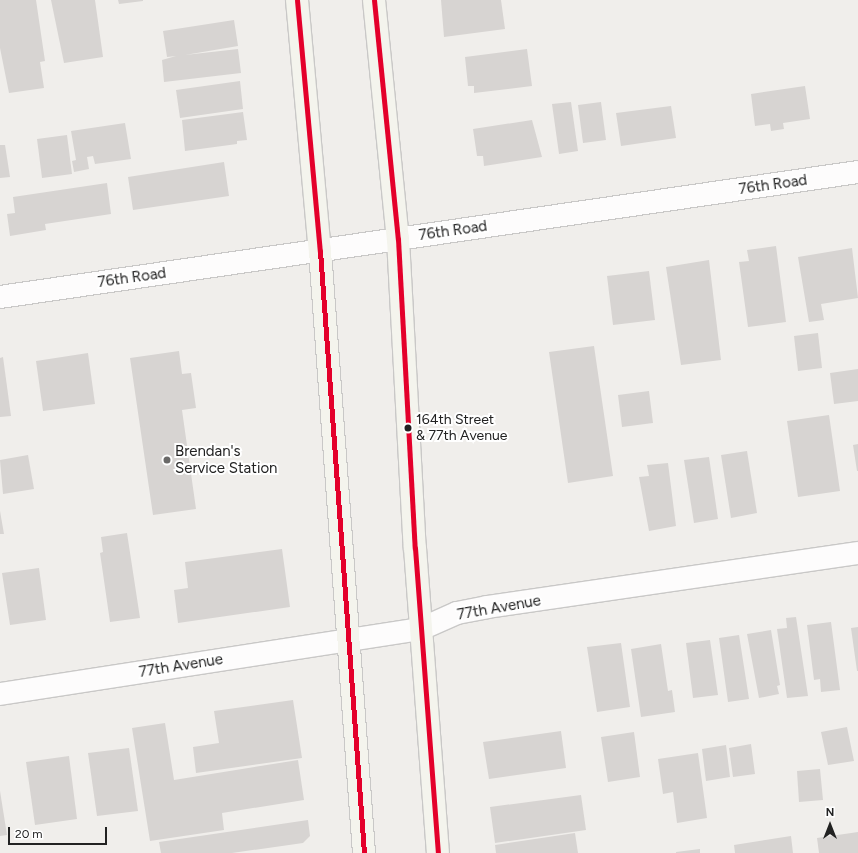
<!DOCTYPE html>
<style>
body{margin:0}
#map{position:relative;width:858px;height:853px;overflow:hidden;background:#f0eeeb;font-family:Figtree,sans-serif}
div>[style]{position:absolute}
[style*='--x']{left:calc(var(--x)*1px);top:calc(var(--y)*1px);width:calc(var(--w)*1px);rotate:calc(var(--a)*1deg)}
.building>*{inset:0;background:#d7d4d2}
.roads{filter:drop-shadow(1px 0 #c9c8c7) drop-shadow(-1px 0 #c9c8c7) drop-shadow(0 1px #c9c8c7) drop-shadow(0 -1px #c9c8c7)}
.street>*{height:22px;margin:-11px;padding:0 11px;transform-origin:11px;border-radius:11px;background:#fdfcfc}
.secondary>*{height:22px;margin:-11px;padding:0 11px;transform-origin:11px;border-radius:11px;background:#f4f4ed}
.bus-1>*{height:5px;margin:-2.5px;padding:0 2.5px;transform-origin:2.5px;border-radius:2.5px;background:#e4002b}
.dots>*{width:11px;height:11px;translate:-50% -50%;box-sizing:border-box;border:2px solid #fff;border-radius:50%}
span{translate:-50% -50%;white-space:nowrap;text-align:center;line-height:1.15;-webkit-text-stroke:4px #fff;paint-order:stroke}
.bus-label{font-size:14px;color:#222}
.left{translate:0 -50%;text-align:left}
.street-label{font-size:15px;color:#222}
.poi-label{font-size:15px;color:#222}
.north{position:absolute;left:810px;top:805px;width:40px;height:40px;-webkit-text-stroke:3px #fff;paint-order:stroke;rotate:0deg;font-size:11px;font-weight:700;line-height:16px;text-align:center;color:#222}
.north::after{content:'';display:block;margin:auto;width:14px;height:18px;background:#222;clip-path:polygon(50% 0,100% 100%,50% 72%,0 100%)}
.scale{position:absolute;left:8px;top:827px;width:99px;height:18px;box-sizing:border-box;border:2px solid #222;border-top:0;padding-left:5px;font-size:12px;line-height:14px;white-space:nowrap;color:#222;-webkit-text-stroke:3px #fff;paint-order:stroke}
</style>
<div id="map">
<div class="building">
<div style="clip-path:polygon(0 0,36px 0,45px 61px,40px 62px,44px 88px,9px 93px,0 48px)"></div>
<div style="clip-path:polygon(51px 0,95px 0,103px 57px,64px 63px)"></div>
<div style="clip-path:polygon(118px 0,143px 0,143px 1px,119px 4px)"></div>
<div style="clip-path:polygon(441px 0,501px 0,505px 29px,444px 37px)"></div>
<div style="clip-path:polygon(234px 20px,238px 46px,185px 55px,238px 49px,241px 73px,164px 82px,162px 60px,176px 56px,167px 57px,163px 31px)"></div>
<div style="clip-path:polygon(527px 49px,532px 86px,474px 93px,474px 86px,468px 86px,465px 57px)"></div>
<div style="clip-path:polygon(240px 81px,243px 109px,180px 118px,176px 90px)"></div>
<div style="clip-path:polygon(805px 86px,810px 119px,783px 123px,784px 129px,771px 131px,770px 124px,755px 126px,751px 94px)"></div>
<div style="clip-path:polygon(571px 102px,578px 151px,559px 154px,552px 104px)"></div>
<div style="clip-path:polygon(601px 102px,606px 140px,583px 143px,578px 105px)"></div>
<div style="clip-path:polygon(671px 106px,676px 138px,621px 146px,616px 113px)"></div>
<div style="clip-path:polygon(243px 112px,247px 140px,237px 141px,237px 144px,185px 151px,182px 120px)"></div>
<div style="clip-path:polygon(532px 120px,542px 157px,484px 166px,483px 156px,477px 156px,473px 129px)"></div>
<div style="clip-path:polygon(125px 123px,131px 159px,95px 164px,93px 156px,87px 157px,89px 169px,74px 172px,72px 161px,76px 160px,71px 131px)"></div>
<div style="clip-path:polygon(67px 135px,72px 174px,42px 178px,37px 139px)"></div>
<div style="clip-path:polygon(0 145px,5px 145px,10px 177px,0 178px)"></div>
<div style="clip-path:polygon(224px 162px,229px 196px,133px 210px,128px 177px)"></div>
<div style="clip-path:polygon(107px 183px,111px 214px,45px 224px,46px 230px,10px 236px,7px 214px,15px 213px,13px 197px)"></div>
<div style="clip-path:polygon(776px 246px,786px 322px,748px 327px,739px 262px,749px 261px,747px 250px)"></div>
<div style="clip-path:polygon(852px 248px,858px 298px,821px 304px,824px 320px,809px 322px,798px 257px)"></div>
<div style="clip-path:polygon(709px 260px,721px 360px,681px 365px,666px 267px)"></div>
<div style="clip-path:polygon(649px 271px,655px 320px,613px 325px,607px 276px)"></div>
<div style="clip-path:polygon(818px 333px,822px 368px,798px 371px,794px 336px)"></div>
<div style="clip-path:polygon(594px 346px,613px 476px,568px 483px,549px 352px)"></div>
<div style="clip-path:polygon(179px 351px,182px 374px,191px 373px,196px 408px,182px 410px,196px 509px,153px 515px,130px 358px)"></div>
<div style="clip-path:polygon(88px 353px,95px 404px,43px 411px,36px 361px)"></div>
<div style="clip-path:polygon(3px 357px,11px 416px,0 417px,0 358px)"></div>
<div style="clip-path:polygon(858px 369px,858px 401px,834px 404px,830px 373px)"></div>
<div style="clip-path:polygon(649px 391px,653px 423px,622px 427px,618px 395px)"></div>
<div style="clip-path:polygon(829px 415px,840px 491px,798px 497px,787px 421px)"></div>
<div style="clip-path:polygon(858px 444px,858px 471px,857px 471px,853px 445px)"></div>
<div style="clip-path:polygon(747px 451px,757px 513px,731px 518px,721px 455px)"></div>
<div style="clip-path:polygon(28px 455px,34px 489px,3px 494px,0 460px)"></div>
<div style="clip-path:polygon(709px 457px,718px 519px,694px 523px,684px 460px)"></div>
<div style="clip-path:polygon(668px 463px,676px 526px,649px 531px,639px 477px,649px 476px,647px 465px)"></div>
<div style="clip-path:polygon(0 511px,4px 534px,0 534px)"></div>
<div style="clip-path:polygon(127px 533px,140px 618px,110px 622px,100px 553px,103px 552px,101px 537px)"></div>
<div style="clip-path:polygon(282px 549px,290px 607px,178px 623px,174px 590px,188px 588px,185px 562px)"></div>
<div style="clip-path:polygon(39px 568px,46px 620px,10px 625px,2px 573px)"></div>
<div style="clip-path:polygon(796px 617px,808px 696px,787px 698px,777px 629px,787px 628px,786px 618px)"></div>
<div style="clip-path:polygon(831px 622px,840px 690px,821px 692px,820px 679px,814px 680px,807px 625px)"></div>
<div style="clip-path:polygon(858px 627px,858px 671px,857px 671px,851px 628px)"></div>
<div style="clip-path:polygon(771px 630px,780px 685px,777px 686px,779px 694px,759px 698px,747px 634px)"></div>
<div style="clip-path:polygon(739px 635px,749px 699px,728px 702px,719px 638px)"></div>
<div style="clip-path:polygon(710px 640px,718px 695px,693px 698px,686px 643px)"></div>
<div style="clip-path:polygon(621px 643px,630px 707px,597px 712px,587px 647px)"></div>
<div style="clip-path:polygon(661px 644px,668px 691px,672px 690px,675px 712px,641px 717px,631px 649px)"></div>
<div style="clip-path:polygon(293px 700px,302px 758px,196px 773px,193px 747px,219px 743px,214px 711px)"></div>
<div style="clip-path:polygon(165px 723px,174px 780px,298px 760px,304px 800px,222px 813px,224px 830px,150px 841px,132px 728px)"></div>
<div style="clip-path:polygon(847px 727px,854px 761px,828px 765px,821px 732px)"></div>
<div style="clip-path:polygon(561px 731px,566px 768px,489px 779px,483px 742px)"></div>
<div style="clip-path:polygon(634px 732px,640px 777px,608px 782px,601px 737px)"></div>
<div style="clip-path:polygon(751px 744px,755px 774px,733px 777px,729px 748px)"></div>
<div style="clip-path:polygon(726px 745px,730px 777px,706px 781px,702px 749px)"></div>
<div style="clip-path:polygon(129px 748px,138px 811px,97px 816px,88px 753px)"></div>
<div style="clip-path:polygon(698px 753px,707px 818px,677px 823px,673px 792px,663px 794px,658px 759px)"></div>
<div style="clip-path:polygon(69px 756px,77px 819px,35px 825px,26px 762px)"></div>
<div style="clip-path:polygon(820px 769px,823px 800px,799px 802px,797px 771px)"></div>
<div style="clip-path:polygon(0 791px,7px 835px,0 836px)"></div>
<div style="clip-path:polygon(581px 795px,586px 830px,495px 843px,490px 807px)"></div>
<div style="clip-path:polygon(308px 820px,310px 836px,303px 843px,232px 853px,161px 853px,159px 842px)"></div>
<div style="clip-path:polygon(858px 832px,858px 853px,819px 853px,817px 838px)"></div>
<div style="clip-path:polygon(575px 833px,578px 853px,496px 853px,495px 845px)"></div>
<div style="clip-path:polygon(791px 836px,793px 853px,735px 853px,734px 845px)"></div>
<div style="clip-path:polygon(700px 849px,700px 853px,676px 853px,676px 852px)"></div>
</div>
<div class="roads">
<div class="street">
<div style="--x:0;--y:297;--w:867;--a:-8.29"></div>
<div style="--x:0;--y:694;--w:426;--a:-8.8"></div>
<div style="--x:421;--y:629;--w:39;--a:-24"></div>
<div style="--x:457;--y:613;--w:31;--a:-11"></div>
<div style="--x:487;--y:607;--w:375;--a:-8.3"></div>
</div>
<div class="secondary">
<div style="--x:297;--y:0;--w:252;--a:84.8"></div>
<div style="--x:320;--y:251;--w:604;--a:85.82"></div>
<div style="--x:374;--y:0;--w:240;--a:84.3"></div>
<div style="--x:398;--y:239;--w:309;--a:86.9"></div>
<div style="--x:415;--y:548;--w:306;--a:85.7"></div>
</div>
</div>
<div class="bus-1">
<div style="--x:297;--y:0;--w:252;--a:84.8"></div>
<div style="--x:320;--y:251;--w:604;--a:85.82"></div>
<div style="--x:374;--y:0;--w:240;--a:84.3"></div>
<div style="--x:398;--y:239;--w:309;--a:86.9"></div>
<div style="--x:415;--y:548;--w:306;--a:85.7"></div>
</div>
<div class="dots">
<div style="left:408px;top:428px;background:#222"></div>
<div style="left:167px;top:460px;background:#6a6968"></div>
</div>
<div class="bus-label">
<span class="left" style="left:416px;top:428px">164th Street<br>&amp; 77th Avenue</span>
</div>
<div class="street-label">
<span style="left:773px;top:185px;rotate:-8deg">76th Road</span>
<span style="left:453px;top:231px;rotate:-8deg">76th Road</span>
<span style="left:132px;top:278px;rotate:-8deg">76th Road</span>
<span style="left:499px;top:608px;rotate:-10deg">77th Avenue</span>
<span style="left:181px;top:666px;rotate:-9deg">77th Avenue</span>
</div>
<div class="poi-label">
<span class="left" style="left:175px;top:460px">Brendan's<br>Service Station</span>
</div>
<div class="north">N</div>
<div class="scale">20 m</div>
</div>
